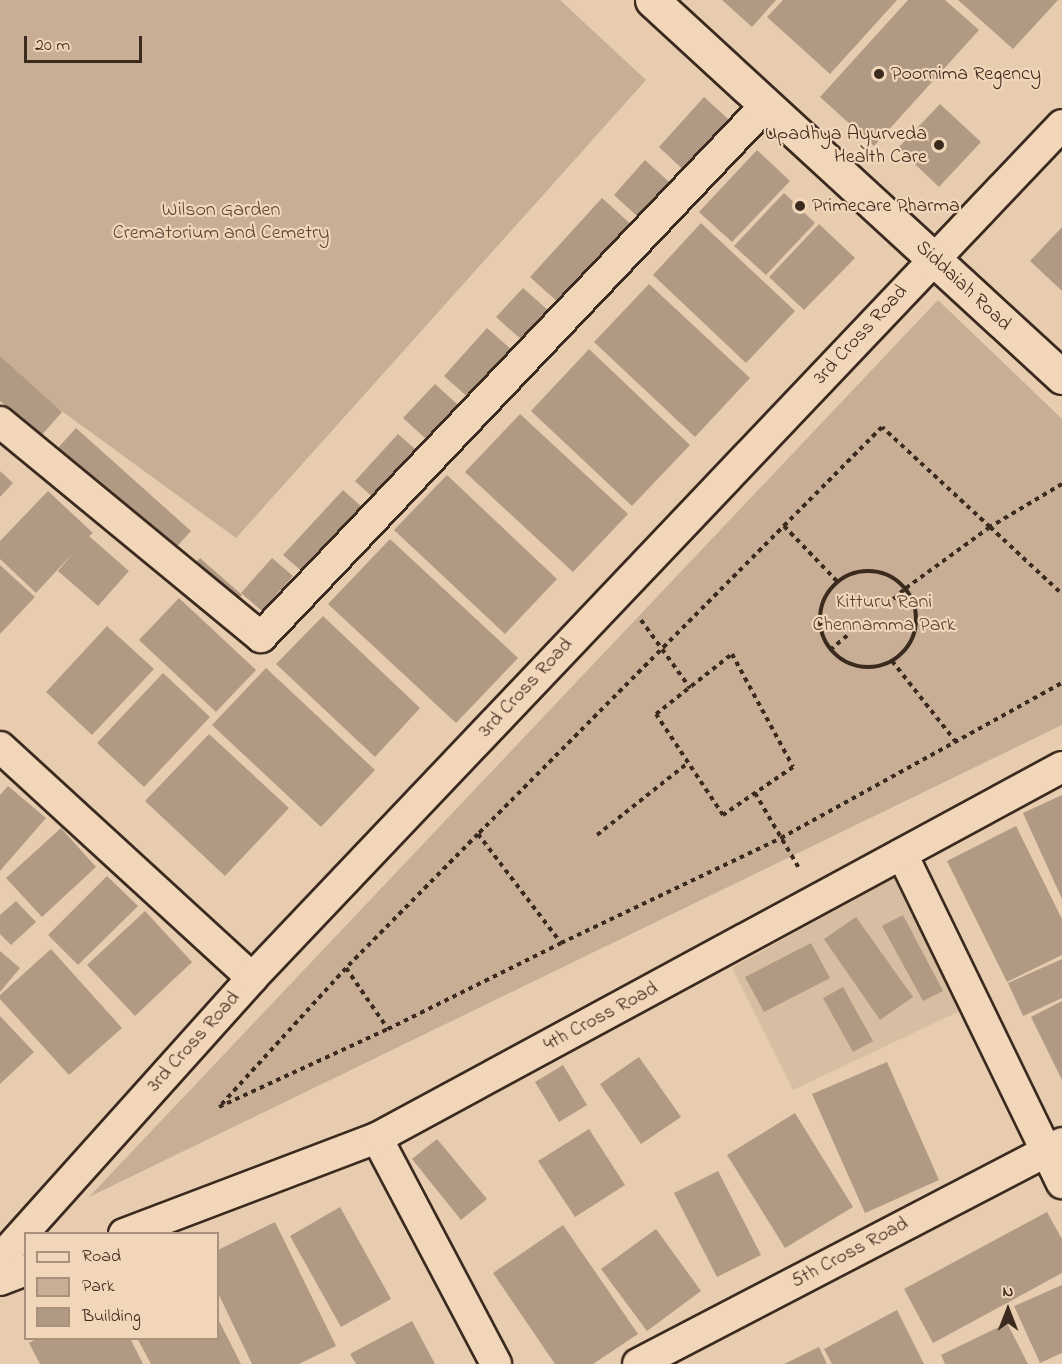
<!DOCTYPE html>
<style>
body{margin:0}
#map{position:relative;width:1062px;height:1364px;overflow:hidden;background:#e7ccb0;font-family:"Indie Flower",sans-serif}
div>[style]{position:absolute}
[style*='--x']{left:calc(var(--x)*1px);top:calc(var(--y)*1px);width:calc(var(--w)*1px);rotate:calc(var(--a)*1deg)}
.built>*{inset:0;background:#d7bda2}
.green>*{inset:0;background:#c7ae95}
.building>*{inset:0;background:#b19a83}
.path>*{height:4px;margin-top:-2px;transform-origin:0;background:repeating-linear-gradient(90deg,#3b2a1e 0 4.5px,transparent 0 9px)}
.path>.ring{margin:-2px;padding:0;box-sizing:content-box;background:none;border:4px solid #3b2a1e;border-radius:50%}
.roads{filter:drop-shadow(2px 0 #3b2a1e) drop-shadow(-2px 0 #3b2a1e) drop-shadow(0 2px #3b2a1e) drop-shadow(0 -2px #3b2a1e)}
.minor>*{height:30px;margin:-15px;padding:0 15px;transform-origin:15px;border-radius:15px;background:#f2d6b9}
.secondary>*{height:33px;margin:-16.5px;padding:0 16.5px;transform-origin:16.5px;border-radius:16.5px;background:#f2d6b9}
.dots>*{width:16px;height:16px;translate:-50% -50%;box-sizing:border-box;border:3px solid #f2d6b9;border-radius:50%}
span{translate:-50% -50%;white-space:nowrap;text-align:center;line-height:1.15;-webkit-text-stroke:4.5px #f2d6b9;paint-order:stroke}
.poi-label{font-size:20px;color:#3b2a1e}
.left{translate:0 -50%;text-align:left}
.right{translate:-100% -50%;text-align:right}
.park-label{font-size:20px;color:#574436}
.street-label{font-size:20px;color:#3b2a1e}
.legend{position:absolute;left:24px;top:1232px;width:195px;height:108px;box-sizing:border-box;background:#f2d6b9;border:2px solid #a9917b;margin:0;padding:8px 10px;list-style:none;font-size:18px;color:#3b2a1e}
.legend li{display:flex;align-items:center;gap:12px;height:30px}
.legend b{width:30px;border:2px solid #a9917b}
.north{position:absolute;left:978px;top:1280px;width:60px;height:60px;-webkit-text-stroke:4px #f2d6b9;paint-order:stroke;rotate:0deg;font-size:16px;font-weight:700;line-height:24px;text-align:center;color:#3b2a1e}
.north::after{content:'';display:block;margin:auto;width:21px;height:27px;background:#3b2a1e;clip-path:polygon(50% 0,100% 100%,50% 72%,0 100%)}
.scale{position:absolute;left:24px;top:36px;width:118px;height:27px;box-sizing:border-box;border:3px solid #3b2a1e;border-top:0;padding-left:8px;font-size:18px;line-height:21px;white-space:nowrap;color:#3b2a1e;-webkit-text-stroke:4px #f2d6b9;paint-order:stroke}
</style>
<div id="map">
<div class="built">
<div style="clip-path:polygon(897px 876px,966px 1008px,793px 1090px,732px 968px)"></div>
</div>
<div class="green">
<div style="clip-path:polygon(0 0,560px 0,646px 80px,236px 538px,0 366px)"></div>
<div style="clip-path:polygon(938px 300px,1062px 419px,1062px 725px,89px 1197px)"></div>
</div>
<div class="building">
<div style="clip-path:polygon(722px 0,776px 0,752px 27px)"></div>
<div style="clip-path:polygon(783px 0,897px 0,830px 74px,767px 17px)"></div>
<div style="clip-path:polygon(908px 0,945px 0,979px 30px,874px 146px,820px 97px)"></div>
<div style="clip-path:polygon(958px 0,1058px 0,1013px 49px)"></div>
<div style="clip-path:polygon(704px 97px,737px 127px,691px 177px,659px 147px)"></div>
<div style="clip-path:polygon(940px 104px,981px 142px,939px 187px,898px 148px)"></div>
<div style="clip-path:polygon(757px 150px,790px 181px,732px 242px,699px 212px)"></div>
<div style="clip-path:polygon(645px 160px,679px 191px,648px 226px,614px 195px)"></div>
<div style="clip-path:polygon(784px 193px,815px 223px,766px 275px,734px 246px)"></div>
<div style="clip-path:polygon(602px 198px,634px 227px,562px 306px,530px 277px)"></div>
<div style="clip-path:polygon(701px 223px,795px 311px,746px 363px,653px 275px)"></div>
<div style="clip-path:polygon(819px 224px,855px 258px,804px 310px,769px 277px)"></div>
<div style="clip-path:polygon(1062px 227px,1062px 291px,1030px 261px)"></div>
<div style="clip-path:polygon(649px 284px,750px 378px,695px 437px,594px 342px)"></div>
<div style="clip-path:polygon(523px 288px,558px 319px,531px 348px,496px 317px)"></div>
<div style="clip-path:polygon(487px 328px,522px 359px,479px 407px,444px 376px)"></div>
<div style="clip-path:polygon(589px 349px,690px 445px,632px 506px,531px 411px)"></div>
<div style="clip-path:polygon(0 356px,62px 412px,40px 437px,0 401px)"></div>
<div style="clip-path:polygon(435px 384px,467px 413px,436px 448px,403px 418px)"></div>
<div style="clip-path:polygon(520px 414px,628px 514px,573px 572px,465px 472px)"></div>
<div style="clip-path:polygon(76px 428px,191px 531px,172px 552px,57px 449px)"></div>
<div style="clip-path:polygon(398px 434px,422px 455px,379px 503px,355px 481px)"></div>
<div style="clip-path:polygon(0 471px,13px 483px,0 497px)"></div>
<div style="clip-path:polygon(447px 475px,557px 579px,505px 634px,394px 530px)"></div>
<div style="clip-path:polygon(343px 490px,372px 516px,313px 581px,283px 555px)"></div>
<div style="clip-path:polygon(48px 491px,93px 533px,89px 536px,129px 571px,98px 606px,58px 571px,73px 553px,36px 593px,0 559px,0 541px)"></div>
<div style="clip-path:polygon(390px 539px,518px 658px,456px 723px,328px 604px)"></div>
<div style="clip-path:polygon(200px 558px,242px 595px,229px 609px,187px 571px)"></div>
<div style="clip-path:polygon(272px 558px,293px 576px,262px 611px,241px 593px)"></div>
<div style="clip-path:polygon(0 565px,35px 597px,0 634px)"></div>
<div style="clip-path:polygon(179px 598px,256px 670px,216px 712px,139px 640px)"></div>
<div style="clip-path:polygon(323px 616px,420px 708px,375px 757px,276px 664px)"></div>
<div style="clip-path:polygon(107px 626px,154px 669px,92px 735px,46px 692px)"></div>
<div style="clip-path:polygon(266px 668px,375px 770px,321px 827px,212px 725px)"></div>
<div style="clip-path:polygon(163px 673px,210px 717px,144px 787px,97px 743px)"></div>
<div style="clip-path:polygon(209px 734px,289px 808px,225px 876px,145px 801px)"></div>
<div style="clip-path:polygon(8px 786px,46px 818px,0 871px,0 795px)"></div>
<div style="clip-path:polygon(1062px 795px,1062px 899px,1023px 813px)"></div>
<div style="clip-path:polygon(1016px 826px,1062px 919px,1062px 955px,1007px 982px,947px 861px)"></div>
<div style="clip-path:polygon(61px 828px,96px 867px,42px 917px,6px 878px)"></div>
<div style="clip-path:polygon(107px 876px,138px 906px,78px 965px,48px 935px)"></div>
<div style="clip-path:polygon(16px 901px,36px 922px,11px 945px,0 934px,0 915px)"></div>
<div style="clip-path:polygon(145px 911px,192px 962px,135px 1016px,87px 965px)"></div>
<div style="clip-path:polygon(903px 915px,943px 991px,923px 1001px,882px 926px)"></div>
<div style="clip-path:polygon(856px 917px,913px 997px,880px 1020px,824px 939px)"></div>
<div style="clip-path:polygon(811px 943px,830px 978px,764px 1012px,745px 977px)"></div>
<div style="clip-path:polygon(51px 949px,122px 1028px,69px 1075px,0 999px,0 995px)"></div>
<div style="clip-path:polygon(0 951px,20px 968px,0 992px)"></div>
<div style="clip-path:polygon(1062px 959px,1062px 998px,1023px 1016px,1008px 983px)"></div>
<div style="clip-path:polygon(843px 987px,873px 1041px,853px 1052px,823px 998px)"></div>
<div style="clip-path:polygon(1062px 1001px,1062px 1080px,1031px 1017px)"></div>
<div style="clip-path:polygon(0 1016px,34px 1052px,0 1084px)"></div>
<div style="clip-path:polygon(639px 1057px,681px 1117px,641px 1144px,600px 1084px)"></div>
<div style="clip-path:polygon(887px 1062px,939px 1180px,865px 1213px,812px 1094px)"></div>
<div style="clip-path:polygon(563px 1065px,587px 1105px,559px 1122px,535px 1082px)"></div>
<div style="clip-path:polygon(795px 1113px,853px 1207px,785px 1248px,727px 1155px)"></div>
<div style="clip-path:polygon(589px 1129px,625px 1185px,575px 1217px,538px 1161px)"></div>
<div style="clip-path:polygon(437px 1139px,487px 1199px,461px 1220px,412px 1159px)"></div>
<div style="clip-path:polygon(718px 1171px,761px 1255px,717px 1277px,674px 1193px)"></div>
<div style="clip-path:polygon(340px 1207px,391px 1299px,341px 1327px,290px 1236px)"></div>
<div style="clip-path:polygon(1047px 1212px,1062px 1239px,1062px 1273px,933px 1343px,904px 1289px)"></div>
<div style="clip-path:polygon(275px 1222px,336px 1346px,299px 1364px,252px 1364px,218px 1293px,218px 1250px)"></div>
<div style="clip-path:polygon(563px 1225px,638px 1334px,593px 1364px,555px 1364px,493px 1273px)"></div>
<div style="clip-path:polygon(656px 1229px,701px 1291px,647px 1331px,601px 1269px)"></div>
<div style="clip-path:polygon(1062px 1285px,1062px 1353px,1040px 1363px,1014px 1306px)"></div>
<div style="clip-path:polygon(897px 1310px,924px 1364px,832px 1364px,824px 1349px)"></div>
<div style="clip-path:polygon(218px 1319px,241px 1364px,151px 1364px,137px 1338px,218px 1338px)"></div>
<div style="clip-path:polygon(412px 1321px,435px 1364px,356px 1364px,350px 1354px)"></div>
<div style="clip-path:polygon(1007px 1323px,1028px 1364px,945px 1364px,941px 1355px)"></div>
<div style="clip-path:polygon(38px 1338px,130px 1338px,143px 1364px,40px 1364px,29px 1343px)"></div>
<div style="clip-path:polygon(819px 1347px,827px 1364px,784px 1364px)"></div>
</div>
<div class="path">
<div style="--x:1062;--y:484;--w:84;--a:149.2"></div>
<div style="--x:990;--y:527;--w:98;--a:42.9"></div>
<div style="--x:784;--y:526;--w:76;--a:46.1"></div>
<div class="ring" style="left:820px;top:571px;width:92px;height:92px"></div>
<div style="--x:887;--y:605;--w:25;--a:-42"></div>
<div style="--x:906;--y:588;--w:104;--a:-36"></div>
<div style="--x:990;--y:527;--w:147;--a:-137.2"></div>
<div style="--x:882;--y:427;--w:573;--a:134.79"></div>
<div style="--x:478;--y:834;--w:137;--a:52.7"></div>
<div style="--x:561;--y:943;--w:244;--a:-25.5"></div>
<div style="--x:781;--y:838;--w:321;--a:-28.9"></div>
<div style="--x:641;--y:620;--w:84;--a:54.2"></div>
<div style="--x:830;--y:650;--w:26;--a:-40"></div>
<div style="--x:732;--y:654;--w:128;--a:61.6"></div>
<div style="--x:793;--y:767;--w:85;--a:145.6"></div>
<div style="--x:723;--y:815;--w:121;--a:-123.6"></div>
<div style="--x:656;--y:714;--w:97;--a:-38.3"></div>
<div style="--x:892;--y:661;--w:103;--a:51.7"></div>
<div style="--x:755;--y:793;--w:89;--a:59.7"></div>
<div style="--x:478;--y:834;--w:188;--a:134.6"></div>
<div style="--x:346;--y:968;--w:74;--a:55.5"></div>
<div style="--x:388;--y:1029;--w:193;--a:-26.4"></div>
<div style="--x:597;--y:835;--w:116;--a:-38.4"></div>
<div style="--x:346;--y:968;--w:188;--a:132.4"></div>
<div style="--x:219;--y:1107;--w:186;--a:-24.8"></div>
</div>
<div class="roads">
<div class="minor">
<div style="--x:0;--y:422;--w:338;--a:39.5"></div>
<div style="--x:261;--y:637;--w:734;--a:-46.49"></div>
<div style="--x:0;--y:747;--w:342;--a:42.5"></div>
<div style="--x:902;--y:854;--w:366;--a:64.1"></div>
<div style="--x:377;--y:1138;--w:255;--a:62.2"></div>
<div style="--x:124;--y:1234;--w:271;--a:-20.8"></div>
<div style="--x:377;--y:1138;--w:779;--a:-28.44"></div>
<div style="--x:0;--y:1259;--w:377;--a:-48.1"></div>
<div style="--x:252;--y:978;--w:1176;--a:-46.48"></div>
<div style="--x:0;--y:1280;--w:28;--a:-21"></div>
<div style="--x:638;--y:1364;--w:478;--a:-27.5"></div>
</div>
<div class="secondary">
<div style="--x:652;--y:0;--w:557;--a:42.6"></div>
</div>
</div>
<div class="dots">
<div style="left:879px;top:74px;background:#3b2a1e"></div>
<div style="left:939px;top:145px;background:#3b2a1e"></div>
<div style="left:800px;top:206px;background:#3b2a1e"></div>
</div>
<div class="poi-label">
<span class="left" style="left:891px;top:74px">Poornima Regency</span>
<span class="right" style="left:927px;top:146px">Upadhya Ayurveda<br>Health Care</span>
<span class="left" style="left:812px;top:206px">Primecare Pharma</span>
</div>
<div class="park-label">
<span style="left:221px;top:222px">Wilson Garden<br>Crematorium and Cemetry</span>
<span style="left:884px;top:614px">Kitturu Rani<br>Chennamma Park</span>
</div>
<div class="street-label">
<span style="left:963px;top:286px;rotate:43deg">Siddaiah Road</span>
<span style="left:861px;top:335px;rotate:-47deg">3rd Cross Road</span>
<span style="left:526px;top:688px;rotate:-47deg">3rd Cross Road</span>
<span style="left:601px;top:1017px;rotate:-28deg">4th Cross Road</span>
<span style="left:194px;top:1042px;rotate:-48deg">3rd Cross Road</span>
<span style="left:850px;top:1253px;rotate:-28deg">5th Cross Road</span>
</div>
<ul class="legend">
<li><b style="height:8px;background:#f2d6b9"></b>Road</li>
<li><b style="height:16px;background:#c7ae95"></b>Park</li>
<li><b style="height:16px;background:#b19a83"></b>Building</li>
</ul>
<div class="north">N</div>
<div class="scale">20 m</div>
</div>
